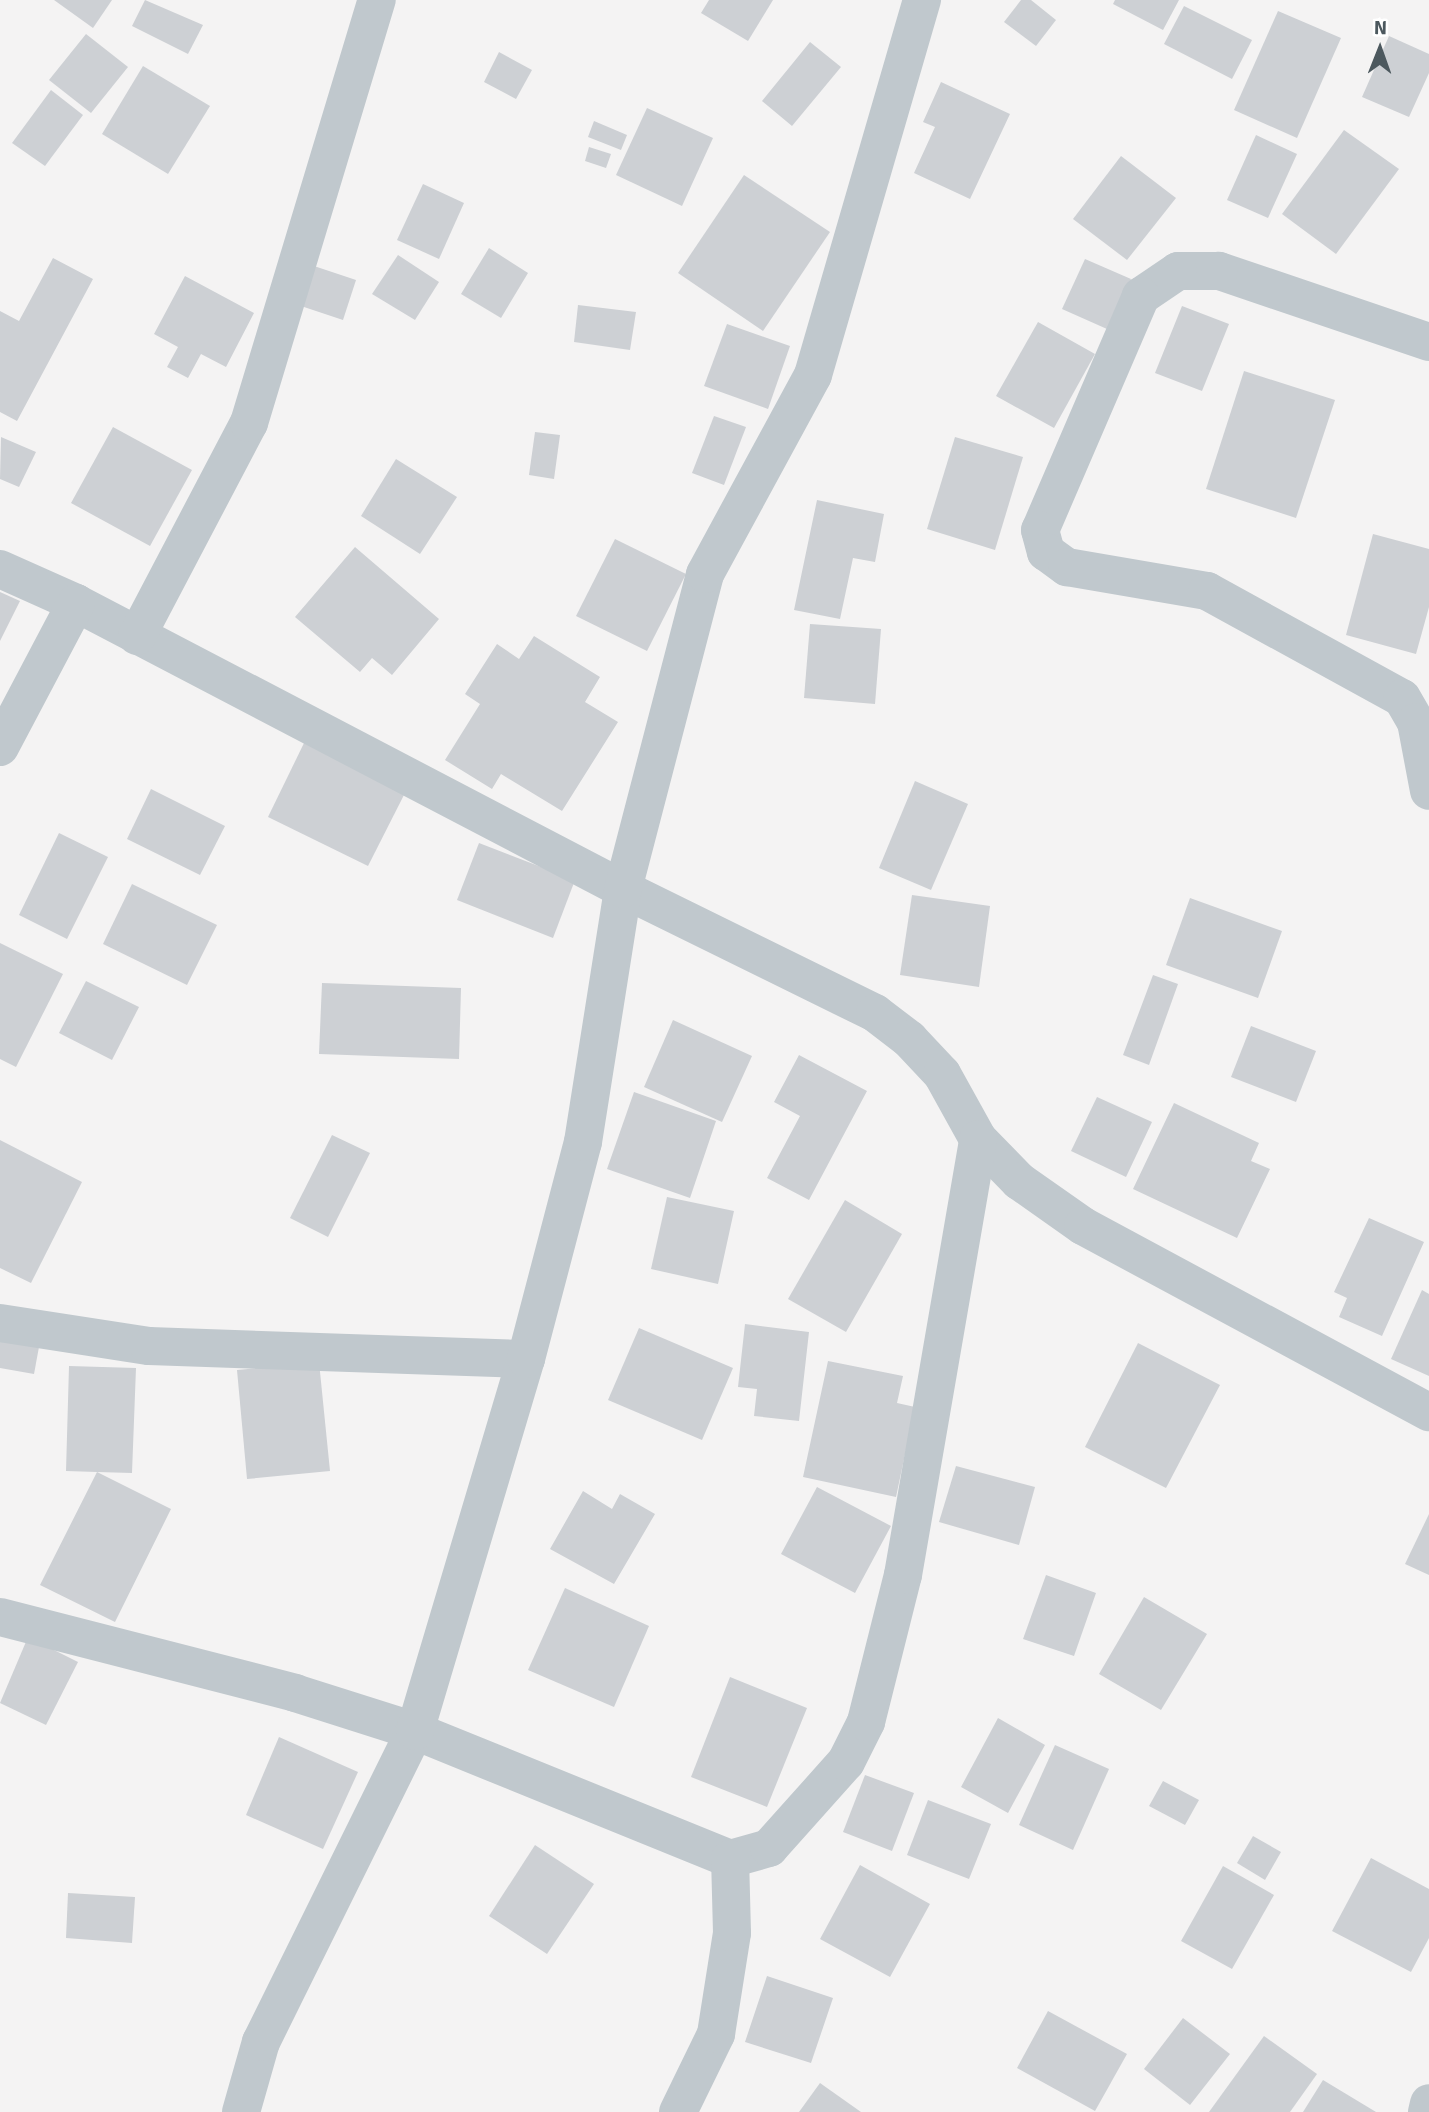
<!DOCTYPE html>
<style>
body{margin:0}
#map{position:relative;width:1429px;height:2112px;overflow:hidden;background:#f4f3f3;font-family:Signika,sans-serif}
div>[style]{position:absolute}
[style*='--x']{left:calc(var(--x)*1px);top:calc(var(--y)*1px);width:calc(var(--w)*1px);rotate:calc(var(--a)*1deg)}
.building>*{inset:0;background:#cdd0d4}
.minor>*{height:38px;margin:-19px;padding:0 19px;transform-origin:19px;border-radius:19px;background:#c0c8cd}
span{translate:-50% -50%;white-space:nowrap;text-align:center;line-height:1.15;-webkit-text-stroke:5px #fff;paint-order:stroke}
.north{position:absolute;left:1345px;top:14px;width:70px;height:70px;-webkit-text-stroke:5px #fff;paint-order:stroke;rotate:1deg;font-size:19px;font-weight:700;line-height:28px;text-align:center;color:#4c585e}
.north::after{content:'';display:block;margin:auto;width:24px;height:32px;background:#4c585e;clip-path:polygon(50% 0,100% 100%,50% 72%,0 100%)}
</style>
<div id="map">
<div class="building">
<div style="clip-path:polygon(54px 0,112px 0,93px 28px)"></div>
<div style="clip-path:polygon(145px 0,203px 25px,188px 54px,132px 26px)"></div>
<div style="clip-path:polygon(709px 0,773px 0,748px 41px,701px 13px)"></div>
<div style="clip-path:polygon(1021px 0,1031px 0,1056px 20px,1036px 46px,1004px 22px)"></div>
<div style="clip-path:polygon(1115px 0,1179px 0,1163px 30px,1113px 4px)"></div>
<div style="clip-path:polygon(1184px 6px,1252px 40px,1232px 79px,1164px 44px)"></div>
<div style="clip-path:polygon(1278px 11px,1341px 38px,1297px 138px,1234px 110px)"></div>
<div style="clip-path:polygon(86px 34px,128px 67px,91px 113px,49px 80px)"></div>
<div style="clip-path:polygon(1389px 36px,1429px 54px,1429px 73px,1409px 117px,1362px 97px)"></div>
<div style="clip-path:polygon(810px 42px,841px 67px,792px 126px,762px 101px)"></div>
<div style="clip-path:polygon(499px 52px,532px 70px,516px 99px,484px 82px)"></div>
<div style="clip-path:polygon(143px 66px,210px 106px,168px 174px,102px 134px)"></div>
<div style="clip-path:polygon(941px 82px,1010px 114px,970px 199px,914px 173px,935px 127px,923px 122px)"></div>
<div style="clip-path:polygon(51px 90px,83px 115px,45px 166px,12px 143px)"></div>
<div style="clip-path:polygon(647px 108px,713px 138px,682px 206px,616px 175px)"></div>
<div style="clip-path:polygon(594px 121px,627px 135px,621px 150px,588px 137px)"></div>
<div style="clip-path:polygon(1344px 130px,1399px 169px,1336px 254px,1282px 214px)"></div>
<div style="clip-path:polygon(1256px 135px,1297px 154px,1268px 218px,1227px 200px)"></div>
<div style="clip-path:polygon(589px 147px,611px 154px,606px 168px,585px 161px)"></div>
<div style="clip-path:polygon(1121px 156px,1176px 198px,1127px 260px,1073px 219px)"></div>
<div style="clip-path:polygon(744px 175px,830px 232px,763px 331px,678px 273px)"></div>
<div style="clip-path:polygon(423px 184px,464px 203px,439px 259px,397px 240px)"></div>
<div style="clip-path:polygon(489px 248px,528px 273px,501px 318px,461px 294px)"></div>
<div style="clip-path:polygon(398px 255px,439px 282px,415px 320px,372px 294px)"></div>
<div style="clip-path:polygon(53px 258px,93px 279px,17px 421px,0 412px,0 311px,19px 321px)"></div>
<div style="clip-path:polygon(1085px 259px,1131px 279px,1107px 329px,1062px 309px)"></div>
<div style="clip-path:polygon(311px 265px,356px 280px,343px 320px,298px 305px)"></div>
<div style="clip-path:polygon(185px 276px,254px 313px,226px 367px,201px 354px,188px 378px,167px 367px,178px 347px,154px 334px)"></div>
<div style="clip-path:polygon(578px 305px,636px 312px,630px 350px,574px 342px)"></div>
<div style="clip-path:polygon(1182px 306px,1229px 324px,1202px 391px,1155px 373px)"></div>
<div style="clip-path:polygon(1038px 322px,1095px 354px,1054px 428px,996px 396px)"></div>
<div style="clip-path:polygon(727px 324px,790px 346px,768px 409px,704px 386px)"></div>
<div style="clip-path:polygon(1244px 371px,1335px 400px,1296px 518px,1206px 489px)"></div>
<div style="clip-path:polygon(714px 416px,746px 427px,724px 485px,692px 473px)"></div>
<div style="clip-path:polygon(113px 427px,192px 470px,150px 546px,71px 503px)"></div>
<div style="clip-path:polygon(535px 432px,560px 435px,554px 479px,529px 475px)"></div>
<div style="clip-path:polygon(1px 437px,36px 452px,19px 487px,0 479px)"></div>
<div style="clip-path:polygon(955px 437px,1023px 457px,995px 550px,927px 529px)"></div>
<div style="clip-path:polygon(396px 459px,457px 497px,420px 554px,361px 516px)"></div>
<div style="clip-path:polygon(817px 500px,884px 514px,875px 562px,853px 558px,840px 619px,794px 610px)"></div>
<div style="clip-path:polygon(1373px 534px,1429px 549px,1429px 607px,1416px 654px,1346px 635px)"></div>
<div style="clip-path:polygon(615px 539px,686px 574px,647px 651px,576px 616px)"></div>
<div style="clip-path:polygon(355px 547px,439px 619px,392px 675px,372px 658px,360px 672px,295px 617px)"></div>
<div style="clip-path:polygon(0 592px,20px 601px,0 641px)"></div>
<div style="clip-path:polygon(810px 624px,881px 629px,875px 704px,804px 698px)"></div>
<div style="clip-path:polygon(534px 636px,600px 677px,585px 702px,618px 722px,562px 811px,501px 774px,492px 789px,445px 760px,480px 704px,465px 694px,497px 644px,519px 659px)"></div>
<div style="clip-path:polygon(305px 741px,406px 791px,368px 866px,268px 817px)"></div>
<div style="clip-path:polygon(915px 781px,968px 804px,931px 890px,879px 868px)"></div>
<div style="clip-path:polygon(151px 789px,225px 826px,200px 875px,127px 839px)"></div>
<div style="clip-path:polygon(59px 833px,108px 857px,67px 939px,19px 915px)"></div>
<div style="clip-path:polygon(479px 843px,575px 880px,553px 938px,457px 900px)"></div>
<div style="clip-path:polygon(132px 884px,217px 925px,187px 985px,103px 944px)"></div>
<div style="clip-path:polygon(912px 895px,990px 906px,979px 987px,900px 975px)"></div>
<div style="clip-path:polygon(1190px 898px,1282px 931px,1258px 998px,1166px 965px)"></div>
<div style="clip-path:polygon(0 943px,63px 974px,16px 1067px,0 1059px)"></div>
<div style="clip-path:polygon(1153px 975px,1178px 984px,1149px 1065px,1123px 1055px)"></div>
<div style="clip-path:polygon(86px 981px,139px 1007px,112px 1060px,59px 1033px)"></div>
<div style="clip-path:polygon(322px 983px,461px 988px,459px 1059px,319px 1054px)"></div>
<div style="clip-path:polygon(673px 1020px,752px 1056px,722px 1122px,644px 1087px)"></div>
<div style="clip-path:polygon(1251px 1026px,1316px 1051px,1296px 1102px,1231px 1077px)"></div>
<div style="clip-path:polygon(799px 1055px,867px 1091px,809px 1200px,767px 1178px,800px 1116px,774px 1102px)"></div>
<div style="clip-path:polygon(634px 1092px,716px 1121px,690px 1198px,607px 1169px)"></div>
<div style="clip-path:polygon(1097px 1097px,1152px 1122px,1126px 1177px,1071px 1151px)"></div>
<div style="clip-path:polygon(1174px 1103px,1259px 1143px,1251px 1161px,1270px 1169px,1237px 1238px,1133px 1189px)"></div>
<div style="clip-path:polygon(332px 1135px,370px 1153px,328px 1237px,290px 1218px)"></div>
<div style="clip-path:polygon(0 1140px,82px 1182px,31px 1283px,0 1268px)"></div>
<div style="clip-path:polygon(667px 1197px,734px 1211px,718px 1284px,651px 1269px)"></div>
<div style="clip-path:polygon(845px 1200px,902px 1234px,846px 1332px,788px 1299px)"></div>
<div style="clip-path:polygon(1369px 1218px,1424px 1242px,1382px 1336px,1339px 1317px,1347px 1298px,1334px 1292px)"></div>
<div style="clip-path:polygon(1422px 1290px,1429px 1294px,1429px 1376px,1391px 1359px)"></div>
<div style="clip-path:polygon(745px 1324px,809px 1332px,799px 1421px,754px 1416px,757px 1389px,738px 1387px)"></div>
<div style="clip-path:polygon(639px 1328px,733px 1368px,702px 1440px,608px 1400px)"></div>
<div style="clip-path:polygon(0 1329px,41px 1336px,34px 1374px,0 1368px)"></div>
<div style="clip-path:polygon(1138px 1343px,1220px 1385px,1166px 1488px,1085px 1447px)"></div>
<div style="clip-path:polygon(828px 1361px,903px 1376px,897px 1403px,915px 1407px,896px 1497px,803px 1477px)"></div>
<div style="clip-path:polygon(319px 1362px,330px 1471px,247px 1479px,237px 1370px)"></div>
<div style="clip-path:polygon(69px 1366px,136px 1368px,132px 1473px,97px 1472px,171px 1509px,115px 1622px,40px 1585px,97px 1472px,66px 1471px)"></div>
<div style="clip-path:polygon(956px 1466px,1035px 1487px,1019px 1545px,939px 1522px)"></div>
<div style="clip-path:polygon(817px 1487px,891px 1526px,855px 1593px,781px 1554px)"></div>
<div style="clip-path:polygon(583px 1491px,612px 1509px,620px 1494px,655px 1514px,614px 1584px,550px 1549px)"></div>
<div style="clip-path:polygon(1429px 1514px,1429px 1575px,1405px 1564px)"></div>
<div style="clip-path:polygon(1046px 1575px,1096px 1593px,1074px 1656px,1023px 1639px)"></div>
<div style="clip-path:polygon(565px 1588px,649px 1626px,614px 1707px,528px 1670px)"></div>
<div style="clip-path:polygon(1144px 1597px,1207px 1634px,1161px 1710px,1099px 1674px)"></div>
<div style="clip-path:polygon(28px 1637px,78px 1662px,46px 1725px,0 1703px)"></div>
<div style="clip-path:polygon(730px 1677px,807px 1708px,767px 1807px,691px 1777px)"></div>
<div style="clip-path:polygon(998px 1718px,1045px 1745px,1008px 1813px,961px 1787px)"></div>
<div style="clip-path:polygon(279px 1737px,358px 1772px,323px 1849px,246px 1815px)"></div>
<div style="clip-path:polygon(1055px 1745px,1109px 1769px,1073px 1850px,1019px 1825px)"></div>
<div style="clip-path:polygon(865px 1775px,914px 1793px,892px 1851px,843px 1832px)"></div>
<div style="clip-path:polygon(1163px 1781px,1199px 1800px,1185px 1825px,1149px 1806px)"></div>
<div style="clip-path:polygon(928px 1800px,991px 1824px,969px 1879px,907px 1855px)"></div>
<div style="clip-path:polygon(1253px 1836px,1281px 1852px,1265px 1880px,1237px 1863px)"></div>
<div style="clip-path:polygon(535px 1845px,594px 1884px,547px 1954px,489px 1916px)"></div>
<div style="clip-path:polygon(1371px 1858px,1429px 1889px,1429px 1938px,1411px 1972px,1332px 1931px)"></div>
<div style="clip-path:polygon(860px 1865px,930px 1904px,890px 1977px,820px 1939px)"></div>
<div style="clip-path:polygon(1223px 1866px,1274px 1895px,1232px 1969px,1181px 1941px)"></div>
<div style="clip-path:polygon(68px 1893px,135px 1897px,132px 1943px,66px 1938px)"></div>
<div style="clip-path:polygon(767px 1976px,833px 1998px,811px 2063px,745px 2042px)"></div>
<div style="clip-path:polygon(1048px 2011px,1127px 2054px,1095px 2111px,1017px 2068px)"></div>
<div style="clip-path:polygon(1183px 2018px,1230px 2054px,1190px 2105px,1144px 2069px)"></div>
<div style="clip-path:polygon(1264px 2036px,1317px 2074px,1290px 2112px,1209px 2112px)"></div>
<div style="clip-path:polygon(1323px 2080px,1376px 2112px,1303px 2112px)"></div>
<div style="clip-path:polygon(820px 2083px,861px 2112px,799px 2112px)"></div>
</div>
<div class="minor">
<div style="--x:1429;--y:342;--w:222;--a:-161.3"></div>
<div style="--x:1219;--y:271;--w:41;--a:180"></div>
<div style="--x:1178;--y:271;--w:45;--a:146"></div>
<div style="--x:1141;--y:296;--w:255;--a:113.3"></div>
<div style="--x:1040;--y:530;--w:23;--a:75"></div>
<div style="--x:1046;--y:552;--w:26;--a:36"></div>
<div style="--x:1067;--y:567;--w:142;--a:9.7"></div>
<div style="--x:1207;--y:591;--w:222;--a:28.8"></div>
<div style="--x:1402;--y:698;--w:28;--a:60"></div>
<div style="--x:1416;--y:722;--w:70;--a:79.3"></div>
<div style="--x:0;--y:569;--w:83;--a:24.1"></div>
<div style="--x:76;--y:603;--w:617;--a:27.6"></div>
<div style="--x:623;--y:889;--w:281;--a:26.2"></div>
<div style="--x:875;--y:1013;--w:43;--a:37.4"></div>
<div style="--x:909;--y:1039;--w:48;--a:46.7"></div>
<div style="--x:942;--y:1074;--w:74;--a:61"></div>
<div style="--x:978;--y:1139;--w:59;--a:45.7"></div>
<div style="--x:1019;--y:1181;--w:78;--a:35.1"></div>
<div style="--x:1083;--y:1226;--w:393;--a:28.3"></div>
<div style="--x:137;--y:636;--w:241;--a:-62.3"></div>
<div style="--x:249;--y:423;--w:442;--a:-73.2"></div>
<div style="--x:0;--y:747;--w:163;--a:-62.2"></div>
<div style="--x:0;--y:1323;--w:151;--a:8.8"></div>
<div style="--x:149;--y:1346;--w:377;--a:2"></div>
<div style="--x:0;--y:1617;--w:305;--a:14.4"></div>
<div style="--x:295;--y:1693;--w:126;--a:17.6"></div>
<div style="--x:415;--y:1731;--w:340;--a:22.1"></div>
<div style="--x:730;--y:1859;--w:41;--a:-15.8"></div>
<div style="--x:769;--y:1848;--w:115;--a:-48.2"></div>
<div style="--x:846;--y:1762;--w:45;--a:-63.4"></div>
<div style="--x:866;--y:1722;--w:152;--a:-75.9"></div>
<div style="--x:903;--y:1575;--w:442;--a:-80.2"></div>
<div style="--x:241;--y:2112;--w:73;--a:-74.1"></div>
<div style="--x:261;--y:2042;--w:347;--a:-63.7"></div>
<div style="--x:415;--y:1731;--w:388;--a:-73.4"></div>
<div style="--x:526;--y:1359;--w:224;--a:-75.3"></div>
<div style="--x:583;--y:1142;--w:256;--a:-81"></div>
<div style="--x:623;--y:889;--w:325;--a:-75.4"></div>
<div style="--x:705;--y:574;--w:226;--a:-61.5"></div>
<div style="--x:813;--y:375;--w:391;--a:-73.8"></div>
<div style="--x:678;--y:2112;--w:87;--a:-64"></div>
<div style="--x:716;--y:2034;--w:102;--a:-81"></div>
<div style="--x:732;--y:1933;--w:74;--a:-91.5"></div>
<div style="--x:1427;--y:2112;--w:9;--a:-77"></div>
</div>
<div class="north">N</div>
</div>
